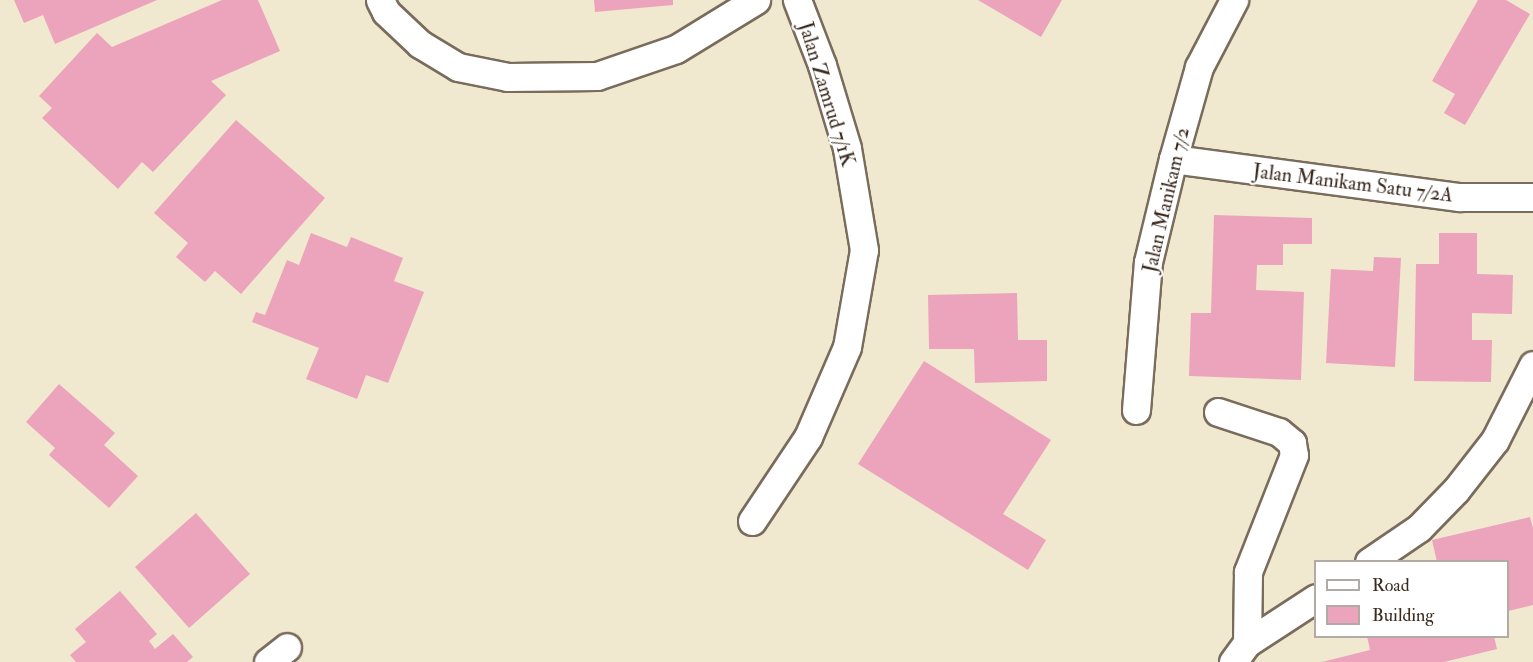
<!DOCTYPE html>
<style>
body{margin:0}
#map{position:relative;width:1533px;height:662px;overflow:hidden;background:#f0e8cf;font-family:"IM FELL Double Pica",serif}
div>[style]{position:absolute}
[style*='--x']{left:calc(var(--x)*1px);top:calc(var(--y)*1px);width:calc(var(--w)*1px);rotate:calc(var(--a)*1deg)}
.building>*{inset:0;background:#eba4bc}
.roads{filter:drop-shadow(2px 0 #7a6c5c) drop-shadow(-2px 0 #7a6c5c) drop-shadow(0 2px #7a6c5c) drop-shadow(0 -2px #7a6c5c)}
.minor>*{height:27px;margin:-13.5px;padding:0 13.5px;transform-origin:13.5px;border-radius:13.5px;background:#fff}
span{translate:-50% -50%;white-space:nowrap;text-align:center;line-height:1.15;-webkit-text-stroke:4.5px #fff;paint-order:stroke}
.street-label{font-size:20px;color:#3b2a1e}
.legend{position:absolute;left:1314px;top:560px;width:195px;height:78px;box-sizing:border-box;background:#fff;border:2px solid #b1aaa5;margin:0;padding:8px 10px;list-style:none;font-size:18px;color:#3b2a1e}
.legend li{display:flex;align-items:center;gap:12px;height:30px}
.legend b{width:30px;border:2px solid #b1aaa5}
</style>
<div id="map">
<div class="building">
<div style="clip-path:polygon(14px 0,157px 0,55px 44px,43px 15px,24px 23px)"></div>
<div style="clip-path:polygon(222px 0,258px 0,280px 51px,211px 81px,226px 95px,153px 172px,142px 162px,118px 189px,42px 118px,52px 108px,39px 96px,97px 33px,112px 47px)"></div>
<div style="clip-path:polygon(594px 0,673px 0,673px 5px,595px 12px)"></div>
<div style="clip-path:polygon(978px 0,1062px 0,1041px 37px)"></div>
<div style="clip-path:polygon(1478px 0,1506px 0,1530px 14px,1465px 125px,1444px 113px,1455px 94px,1432px 81px)"></div>
<div style="clip-path:polygon(236px 120px,325px 198px,241px 294px,215px 271px,205px 282px,176px 257px,188px 243px,154px 213px)"></div>
<div style="clip-path:polygon(1214px 215px,1312px 218px,1312px 244px,1283px 244px,1283px 265px,1257px 265px,1256px 290px,1304px 292px,1301px 380px,1189px 376px,1191px 313px,1211px 313px)"></div>
<div style="clip-path:polygon(311px 233px,347px 247px,351px 237px,403px 258px,394px 281px,424px 292px,388px 383px,366px 375px,357px 399px,306px 379px,319px 348px,252px 322px,256px 312px,265px 315px,287px 260px,299px 265px)"></div>
<div style="clip-path:polygon(1439px 233px,1477px 233px,1477px 274px,1513px 275px,1512px 314px,1472px 313px,1472px 340px,1492px 340px,1491px 382px,1414px 381px,1416px 264px,1439px 264px)"></div>
<div style="clip-path:polygon(1374px 257px,1401px 258px,1395px 367px,1326px 363px,1331px 269px,1373px 271px)"></div>
<div style="clip-path:polygon(1017px 293px,1018px 340px,1047px 340px,1047px 381px,975px 383px,974px 349px,929px 349px,928px 295px)"></div>
<div style="clip-path:polygon(924px 361px,1051px 440px,1003px 514px,1046px 540px,1028px 570px,858px 464px)"></div>
<div style="clip-path:polygon(59px 384px,115px 433px,104px 445px,138px 476px,109px 508px,49px 455px,55px 448px,26px 422px)"></div>
<div style="clip-path:polygon(196px 513px,250px 574px,189px 628px,135px 567px)"></div>
<div style="clip-path:polygon(1530px 517px,1533px 528px,1533px 605px,1508px 611px,1508px 562px,1437px 562px,1432px 540px)"></div>
<div style="clip-path:polygon(120px 591px,157px 634px,149px 641px,155px 649px,173px 634px,193px 657px,187px 662px,76px 662px,70px 655px,86px 642px,75px 629px)"></div>
<div style="clip-path:polygon(1367px 636px,1494px 636px,1497px 649px,1444px 662px,1322px 662px,1370px 650px)"></div>
</div>
<div class="roads">
<div class="minor">
<div style="--x:380;--y:0;--w:13;--a:63"></div>
<div style="--x:386;--y:12;--w:47;--a:43.3"></div>
<div style="--x:420;--y:44;--w:44;--a:31.2"></div>
<div style="--x:458;--y:67;--w:51;--a:11.3"></div>
<div style="--x:508;--y:77;--w:89;--a:-0.6"></div>
<div style="--x:597;--y:76;--w:83;--a:-18.9"></div>
<div style="--x:676;--y:49;--w:94;--a:-31.5"></div>
<div style="--x:1173;--y:159;--w:289;--a:7.6"></div>
<div style="--x:1459;--y:197;--w:74;--a:0"></div>
<div style="--x:1136;--y:410;--w:148;--a:-85.4"></div>
<div style="--x:1148;--y:262;--w:106;--a:-76.4"></div>
<div style="--x:1173;--y:159;--w:96;--a:-74.2"></div>
<div style="--x:1199;--y:67;--w:76;--a:-62.4"></div>
<div style="--x:1218;--y:412;--w:64;--a:18.2"></div>
<div style="--x:1279;--y:432;--w:17;--a:40"></div>
<div style="--x:1292;--y:443;--w:12;--a:81"></div>
<div style="--x:1294;--y:455;--w:126;--a:111.5"></div>
<div style="--x:1248;--y:572;--w:71;--a:90.8"></div>
<div style="--x:752;--y:521;--w:101;--a:-56.3"></div>
<div style="--x:808;--y:437;--w:98;--a:-66.6"></div>
<div style="--x:847;--y:347;--w:98;--a:-80.1"></div>
<div style="--x:864;--y:250;--w:103;--a:-99.5"></div>
<div style="--x:847;--y:148;--w:87;--a:-106.8"></div>
<div style="--x:822;--y:65;--w:70;--a:-111"></div>
<div style="--x:1369;--y:562;--w:60;--a:-34.2"></div>
<div style="--x:1419;--y:528;--w:53;--a:-45.8"></div>
<div style="--x:1456;--y:490;--w:63;--a:-52"></div>
<div style="--x:1495;--y:440;--w:84;--a:-63.1"></div>
<div style="--x:268;--y:662;--w:24;--a:-38"></div>
<div style="--x:1233;--y:662;--w:24;--a:-54"></div>
<div style="--x:1247;--y:643;--w:82;--a:-33.1"></div>
</div>
</div>
<div class="street-label">
<span style="left:827px;top:94px;rotate:73deg">Jalan Zamrud 7/1K</span>
<span style="left:1353px;top:183px;rotate:7deg">Jalan Manikam Satu 7/2A</span>
<span style="left:1166px;top:200px;rotate:-77deg">Jalan Manikam 7/2</span>
</div>
<ul class="legend">
<li><b style="height:8px;background:#fff"></b>Road</li>
<li><b style="height:16px;background:#eba4bc"></b>Building</li>
</ul>
</div>
